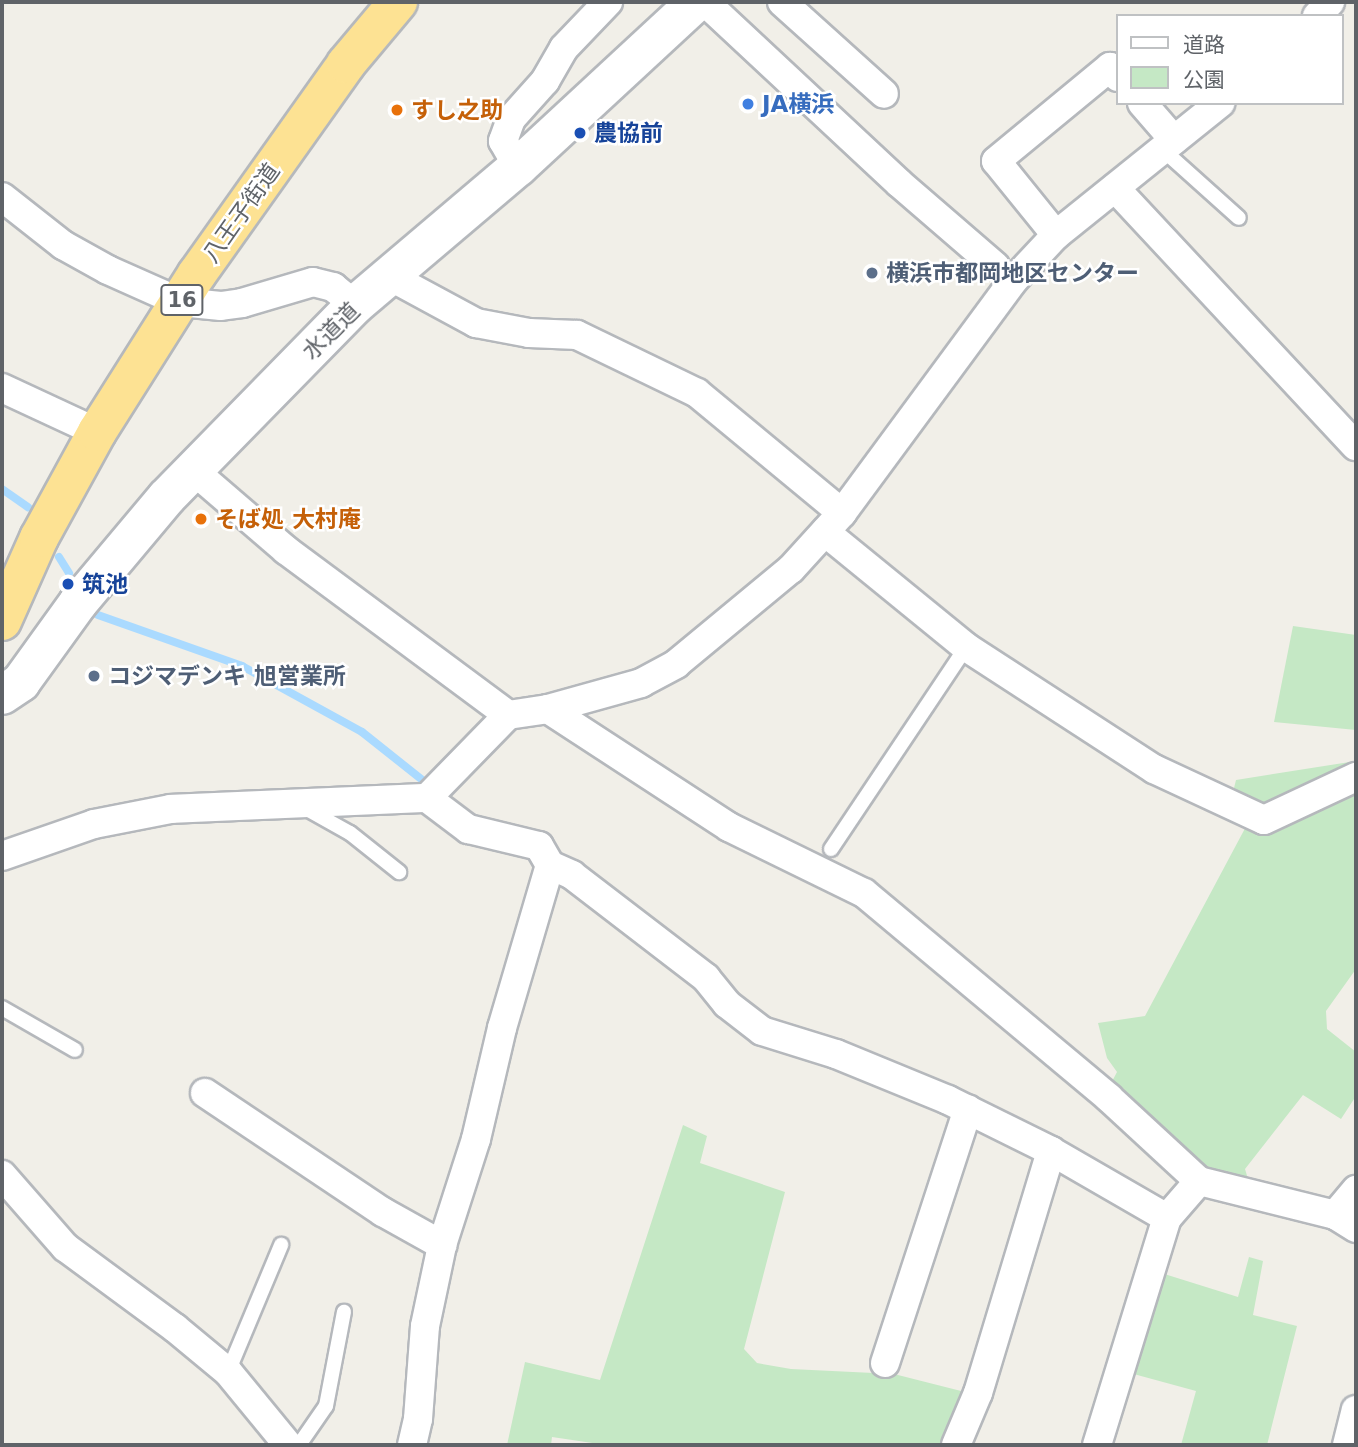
<!DOCTYPE html>
<meta charset="utf-8">
<style>
body{margin:0}
#map{position:relative;width:1358px;height:1447px;overflow:hidden;background:#f1efe8;font-family:"DejaVu Sans","Noto Sans JP",sans-serif}
div>[style]{position:absolute}
[style*='--x']{left:calc(var(--x)*1px);top:calc(var(--y)*1px);width:calc(var(--w)*1px);rotate:calc(var(--a)*1deg)}
.green>*{inset:0;background:#c5e8c5}
.stream>*{height:8px;margin:-4px;padding:0 4px;transform-origin:4px;border-radius:4px;background:#aadaff}
.roads{filter:drop-shadow(2px 0 #b5b8bc) drop-shadow(-2px 0 #b5b8bc) drop-shadow(0 2px #b5b8bc) drop-shadow(0 -2px #b5b8bc)}
.lane>*{height:14px;margin:-7px;padding:0 7px;transform-origin:7px;border-radius:7px;background:#fff}
.street>*{height:28px;margin:-14px;padding:0 14px;transform-origin:14px;border-radius:14px;background:#fff}
.secondary>*{height:38px;margin:-19px;padding:0 19px;transform-origin:19px;border-radius:19px;background:#fff}
.highway>*{height:38px;margin:-19px;padding:0 19px;transform-origin:19px;border-radius:19px;background:#fde293}
.dots>*{width:19px;height:19px;translate:-50% -50%;box-sizing:border-box;border:4px solid #fff;border-radius:50%}
span{translate:-50% -50%;white-space:nowrap;text-align:center;line-height:1.15;-webkit-text-stroke:5px #fff;paint-order:stroke}
.shield-label span{padding:2px 5px;background:#fff;border:2px solid;border-radius:5px;-webkit-text-stroke-width:0}
.shield-label{font-size:21px;color:#5f6368;font-weight:700}
.shop-label{font-size:23px;color:#366cbe;font-weight:700}
.left{translate:0 -50%;text-align:left}
.food-label{font-size:23px;color:#c56008;font-weight:700}
.transit-label{font-size:23px;color:#164399;font-weight:700}
.street-label{font-size:23px;color:#5f6368}
.service-label{font-size:23px;color:#4e5e75;font-weight:700}
.frame{position:absolute;inset:0;border:4px solid #5f6368;pointer-events:none}
.legend{position:absolute;left:1116px;top:14px;width:228px;height:91px;box-sizing:border-box;background:#fff;border:2px solid #bfc1c3;margin:0;padding:9px 12px;list-style:none;font-size:21px;color:#5f6368}
.legend li{display:flex;align-items:center;gap:14px;height:35px}
.legend b{width:35px;border:2px solid #bfc1c3}
</style>
<div id="map">
<div class="green">
<div style="clip-path:polygon(1293px 626px,1356px 635px,1356px 730px,1274px 722px)"></div>
<div style="clip-path:polygon(1356px 761px,1356px 969px,1326px 1011px,1327px 1029px,1356px 1052px,1356px 1096px,1341px 1119px,1303px 1095px,1245px 1169px,1251px 1189px,1202px 1174px,1108px 1089px,1117px 1072px,1107px 1058px,1098px 1023px,1145px 1016px,1250px 819px,1229px 808px,1236px 780px)"></div>
<div style="clip-path:polygon(683px 1125px,707px 1136px,700px 1163px,785px 1192px,744px 1349px,757px 1363px,791px 1369px,894px 1374px,965px 1392px,945px 1445px,606px 1445px,552px 1437px,551px 1445px,507px 1445px,525px 1362px,600px 1380px)"></div>
<div style="clip-path:polygon(1249px 1257px,1263px 1261px,1253px 1315px,1297px 1326px,1267px 1445px,1181px 1445px,1196px 1391px,1130px 1373px,1158px 1272px,1238px 1297px)"></div>
</div>
<div class="stream">
<div style="--x:2;--y:489;--w:32;--a:35"></div>
<div style="--x:59;--y:557;--w:19;--a:58"></div>
<div style="--x:98;--y:615;--w:153;--a:19.5"></div>
<div style="--x:242;--y:666;--w:137;--a:28.8"></div>
<div style="--x:362;--y:732;--w:87;--a:38.5"></div>
</div>
<div class="roads">
<div class="lane">
<div style="--x:1162;--y:149;--w:103;--a:41.9"></div>
<div style="--x:305;--y:808;--w:51;--a:29.1"></div>
<div style="--x:350;--y:833;--w:63;--a:38.5"></div>
<div style="--x:831;--y:849;--w:243;--a:-56.2"></div>
<div style="--x:2;--y:1008;--w:84;--a:29.9"></div>
<div style="--x:228;--y:1372;--w:138;--a:-67.3"></div>
<div style="--x:299;--y:1445;--w:47;--a:-55.3"></div>
<div style="--x:326;--y:1406;--w:96;--a:-79.2"></div>
</div>
<div class="street">
<div style="--x:705;--y:2;--w:265;--a:43"></div>
<div style="--x:899;--y:183;--w:127;--a:40.8"></div>
<div style="--x:782;--y:2;--w:137;--a:42"></div>
<div style="--x:1317;--y:16;--w:19;--a:-47"></div>
<div style="--x:1142;--y:103;--w:49;--a:49.1"></div>
<div style="--x:518;--y:167;--w:30;--a:-120"></div>
<div style="--x:503;--y:141;--w:23;--a:-70"></div>
<div style="--x:511;--y:119;--w:51;--a:-48.2"></div>
<div style="--x:545;--y:81;--w:38;--a:-60"></div>
<div style="--x:564;--y:48;--w:64;--a:-46.3"></div>
<div style="--x:1115;--y:188;--w:353;--a:47"></div>
<div style="--x:2;--y:197;--w:78;--a:38.2"></div>
<div style="--x:63;--y:245;--w:51;--a:29.1"></div>
<div style="--x:108;--y:270;--w:79;--a:24"></div>
<div style="--x:180;--y:302;--w:41;--a:5.6"></div>
<div style="--x:221;--y:306;--w:21;--a:-8"></div>
<div style="--x:242;--y:303;--w:74;--a:-16.5"></div>
<div style="--x:313;--y:282;--w:21;--a:14"></div>
<div style="--x:333;--y:287;--w:28;--a:39"></div>
<div style="--x:1056;--y:235;--w:95;--a:-129"></div>
<div style="--x:996;--y:161;--w:148;--a:-39.5"></div>
<div style="--x:1110;--y:67;--w:13;--a:51"></div>
<div style="--x:391;--y:277;--w:97;--a:28.4"></div>
<div style="--x:476;--y:323;--w:54;--a:10.7"></div>
<div style="--x:529;--y:333;--w:48;--a:2.4"></div>
<div style="--x:577;--y:335;--w:133;--a:25.8"></div>
<div style="--x:697;--y:393;--w:188;--a:39.6"></div>
<div style="--x:2;--y:388;--w:105;--a:24.9"></div>
<div style="--x:193;--y:470;--w:123;--a:40.7"></div>
<div style="--x:286;--y:550;--w:277;--a:36.6"></div>
<div style="--x:825;--y:532;--w:182;--a:39.2"></div>
<div style="--x:966;--y:647;--w:224;--a:33"></div>
<div style="--x:1154;--y:769;--w:121;--a:24.9"></div>
<div style="--x:1264;--y:820;--w:102;--a:-25.1"></div>
<div style="--x:548;--y:709;--w:216;--a:33.1"></div>
<div style="--x:729;--y:827;--w:150;--a:26.1"></div>
<div style="--x:864;--y:893;--w:319;--a:39.9"></div>
<div style="--x:1109;--y:1098;--w:122;--a:42.7"></div>
<div style="--x:1199;--y:1181;--w:140;--a:14"></div>
<div style="--x:1335;--y:1215;--w:25;--a:32"></div>
<div style="--x:2;--y:856;--w:97;--a:-19.2"></div>
<div style="--x:94;--y:824;--w:78;--a:-11"></div>
<div style="--x:171;--y:809;--w:256;--a:-2.5"></div>
<div style="--x:427;--y:798;--w:116;--a:-45.7"></div>
<div style="--x:508;--y:715;--w:40;--a:-8.5"></div>
<div style="--x:548;--y:709;--w:97;--a:-15.6"></div>
<div style="--x:641;--y:683;--w:40;--a:-28"></div>
<div style="--x:676;--y:664;--w:149;--a:-39.6"></div>
<div style="--x:791;--y:569;--w:76;--a:-47.7"></div>
<div style="--x:842;--y:513;--w:287;--a:-53.6"></div>
<div style="--x:1012;--y:282;--w:64;--a:-46.9"></div>
<div style="--x:1056;--y:235;--w:211;--a:-38.8"></div>
<div style="--x:550;--y:865;--w:24;--a:24"></div>
<div style="--x:572;--y:875;--w:169;--a:37.5"></div>
<div style="--x:706;--y:978;--w:33;--a:51"></div>
<div style="--x:727;--y:1004;--w:44;--a:37.6"></div>
<div style="--x:762;--y:1031;--w:77;--a:17.3"></div>
<div style="--x:836;--y:1054;--w:121;--a:22.3"></div>
<div style="--x:948;--y:1100;--w:115;--a:26.3"></div>
<div style="--x:1051;--y:1151;--w:134;--a:30"></div>
<div style="--x:205;--y:1093;--w:214;--a:33.8"></div>
<div style="--x:383;--y:1212;--w:68;--a:29.2"></div>
<div style="--x:2;--y:1175;--w:96;--a:48.8"></div>
<div style="--x:65;--y:1247;--w:137;--a:36.4"></div>
<div style="--x:175;--y:1328;--w:69;--a:39.7"></div>
<div style="--x:228;--y:1372;--w:94;--a:50.6"></div>
<div style="--x:1335;--y:1215;--w:33;--a:-50"></div>
<div style="--x:885;--y:1363;--w:267;--a:-71.9"></div>
<div style="--x:412;--y:1445;--w:27;--a:-77"></div>
<div style="--x:418;--y:1419;--w:93;--a:-85.7"></div>
<div style="--x:425;--y:1326;--w:83;--a:-78.1"></div>
<div style="--x:442;--y:1245;--w:111;--a:-72.2"></div>
<div style="--x:476;--y:1139;--w:114;--a:-76.8"></div>
<div style="--x:502;--y:1028;--w:170;--a:-73.6"></div>
<div style="--x:550;--y:865;--w:22;--a:-120"></div>
<div style="--x:539;--y:846;--w:73;--a:-166.5"></div>
<div style="--x:468;--y:829;--w:51;--a:-142.9"></div>
<div style="--x:956;--y:1445;--w:56;--a:-67.1"></div>
<div style="--x:978;--y:1393;--w:253;--a:-73.2"></div>
<div style="--x:1097;--y:1445;--w:238;--a:-72.9"></div>
<div style="--x:1167;--y:1218;--w:49;--a:-49.1"></div>
<div style="--x:1347;--y:1445;--w:36;--a:-76"></div>
</div>
<div class="secondary">
<div style="--x:2;--y:695;--w:23;--a:-34"></div>
<div style="--x:21;--y:682;--w:97;--a:-54.2"></div>
<div style="--x:78;--y:603;--w:138;--a:-50"></div>
<div style="--x:167;--y:497;--w:269;--a:-45.6"></div>
<div style="--x:355;--y:305;--w:214;--a:-40.3"></div>
<div style="--x:518;--y:167;--w:243;--a:-42.8"></div>
</div>
<div class="highway">
<div style="--x:2;--y:621;--w:91;--a:-66"></div>
<div style="--x:39;--y:538;--w:121;--a:-61.3"></div>
<div style="--x:97;--y:432;--w:187;--a:-57.7"></div>
<div style="--x:197;--y:274;--w:257;--a:-54.6"></div>
<div style="--x:346;--y:64;--w:81;--a:-50"></div>
</div>
</div>
<div class="dots">
<div style="left:748px;top:104px;background:#3f7fe0"></div>
<div style="left:397px;top:110px;background:#e8710a"></div>
<div style="left:580px;top:133px;background:#1a4fb4"></div>
<div style="left:872px;top:273px;background:#5c6f8a"></div>
<div style="left:201px;top:519px;background:#e8710a"></div>
<div style="left:68px;top:584px;background:#1a4fb4"></div>
<div style="left:94px;top:676px;background:#5c6f8a"></div>
</div>
<div class="shield-label">
<span style="left:182px;top:300px">16</span>
</div>
<div class="shop-label">
<span class="left" style="left:762px;top:104px">JA横浜</span>
</div>
<div class="food-label">
<span class="left" style="left:411px;top:110px">すし之助</span>
<span class="left" style="left:215px;top:519px">そば処 大村庵</span>
</div>
<div class="transit-label">
<span class="left" style="left:594px;top:133px">農協前</span>
<span class="left" style="left:82px;top:584px">筑池</span>
</div>
<div class="street-label">
<span style="left:241px;top:213px;rotate:-55deg">八王子街道</span>
<span style="left:331px;top:331px;rotate:-45deg">水道道</span>
</div>
<div class="service-label">
<span class="left" style="left:886px;top:273px">横浜市都岡地区センター</span>
<span class="left" style="left:108px;top:676px">コジマデンキ 旭営業所</span>
</div>
<div class="frame"></div>
<ul class="legend">
<li><b style="height:9px;background:#fff"></b>道路</li>
<li><b style="height:19px;background:#c5e8c5"></b>公園</li>
</ul>
</div>
